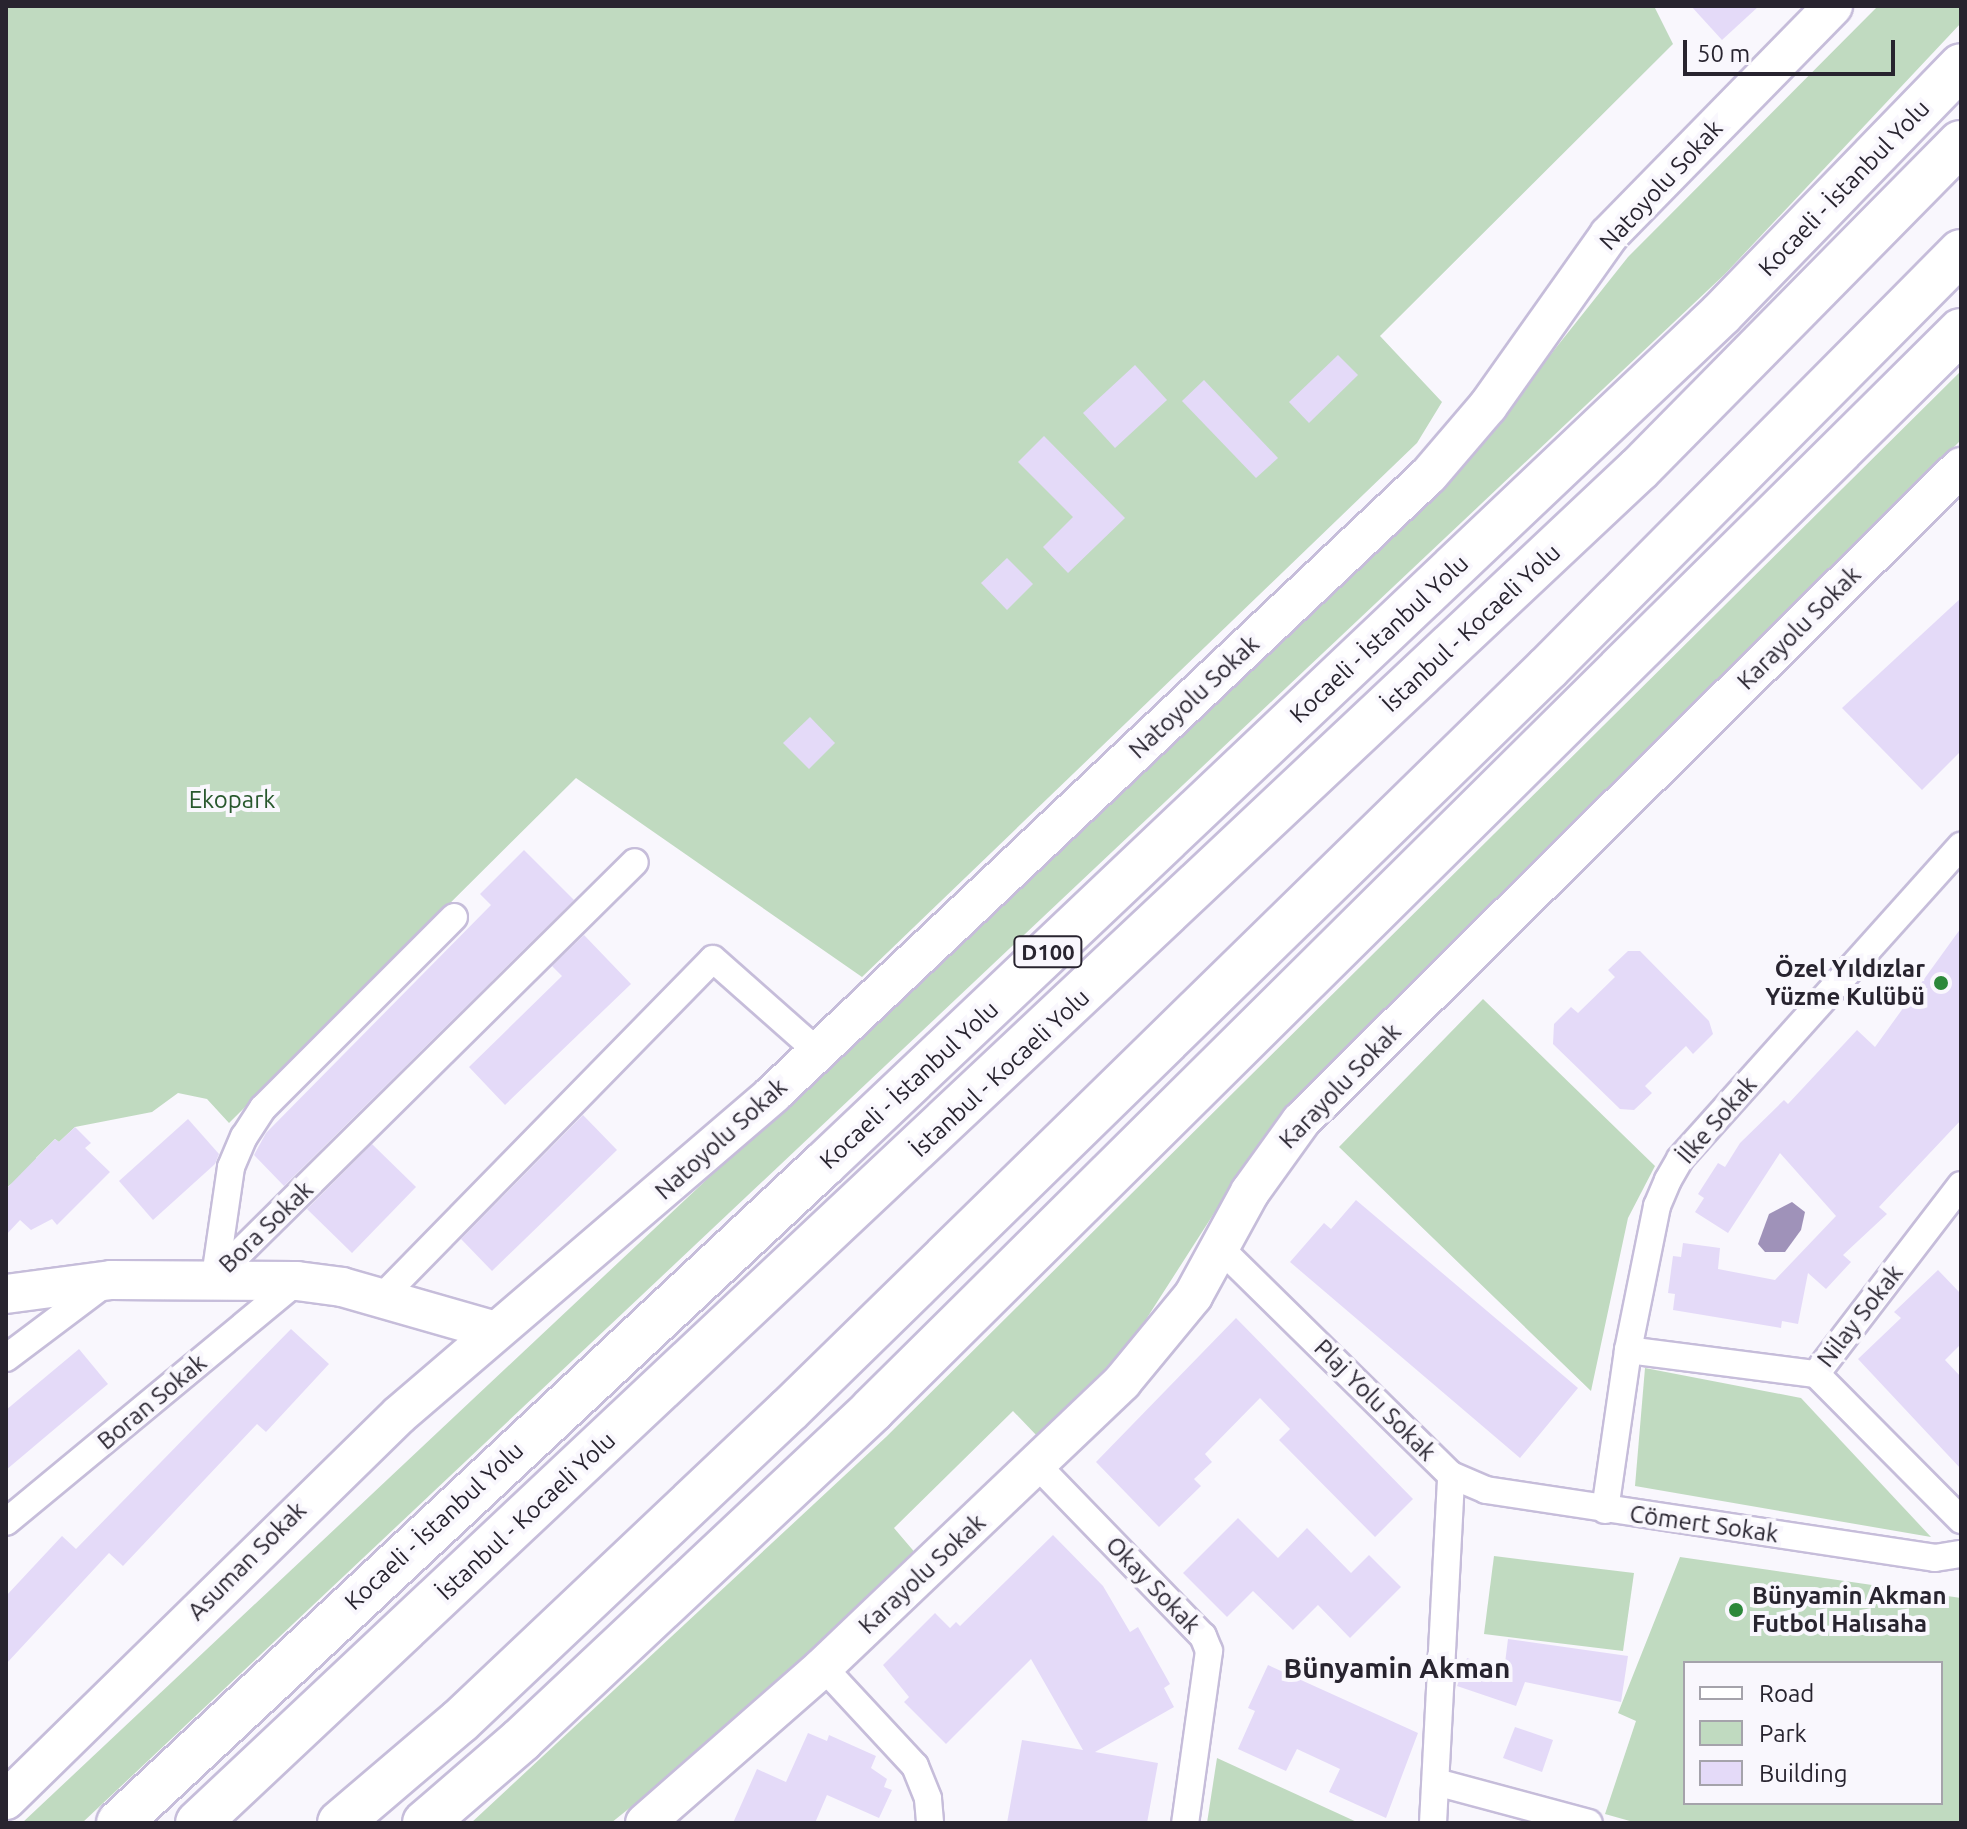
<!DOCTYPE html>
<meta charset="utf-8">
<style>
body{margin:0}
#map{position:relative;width:1967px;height:1829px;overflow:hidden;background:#f9f7fd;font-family:Ubuntu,sans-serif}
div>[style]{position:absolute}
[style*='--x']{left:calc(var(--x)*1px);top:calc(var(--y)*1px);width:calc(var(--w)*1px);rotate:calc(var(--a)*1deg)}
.green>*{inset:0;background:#c0dac0}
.water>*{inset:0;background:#9f92b9}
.building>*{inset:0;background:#e4daf8}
.roads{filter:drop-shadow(2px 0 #c6bdda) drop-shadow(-2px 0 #c6bdda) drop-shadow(0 2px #c6bdda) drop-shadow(0 -2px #c6bdda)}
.street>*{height:26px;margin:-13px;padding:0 13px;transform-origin:13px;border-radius:13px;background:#fff}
.secondary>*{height:38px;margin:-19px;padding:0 19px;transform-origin:19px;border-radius:19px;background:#fff}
.highway>*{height:44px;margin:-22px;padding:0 22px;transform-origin:22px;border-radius:22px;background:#fff}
.dots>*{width:22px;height:22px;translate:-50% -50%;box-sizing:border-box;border:4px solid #f9f7fd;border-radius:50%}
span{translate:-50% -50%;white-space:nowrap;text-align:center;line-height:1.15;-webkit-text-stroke:8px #f9f7fd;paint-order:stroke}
.shield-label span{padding:2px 6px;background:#f9f7fd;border:2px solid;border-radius:6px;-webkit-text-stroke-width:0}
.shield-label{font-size:22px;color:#28242f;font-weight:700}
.street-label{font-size:24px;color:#28242f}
.park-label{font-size:24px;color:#28582d}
.poi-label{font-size:24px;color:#28242f;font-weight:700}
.right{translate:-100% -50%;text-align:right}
.left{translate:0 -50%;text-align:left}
.quarter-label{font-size:28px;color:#28242f;font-weight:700}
.frame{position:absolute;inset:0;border:8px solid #28242f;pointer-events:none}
.legend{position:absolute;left:1683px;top:1661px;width:260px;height:144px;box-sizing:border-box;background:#f9f7fd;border:2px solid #a5a3ab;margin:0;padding:10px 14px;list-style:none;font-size:24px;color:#28242f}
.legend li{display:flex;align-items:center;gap:16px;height:40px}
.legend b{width:40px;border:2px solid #a5a3ab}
.scale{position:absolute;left:1683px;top:40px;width:212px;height:36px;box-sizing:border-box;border:4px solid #28242f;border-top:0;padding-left:10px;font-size:24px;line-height:28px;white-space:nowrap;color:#28242f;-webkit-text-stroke:6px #f9f7fd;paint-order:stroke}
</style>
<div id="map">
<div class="green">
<div style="clip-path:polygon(6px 6px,1654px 6px,1673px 44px,1380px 336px,1442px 402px,1417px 443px,862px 977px,576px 778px,229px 1123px,207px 1099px,178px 1093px,152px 1112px,75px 1127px,59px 1142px,55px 1139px,36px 1158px,39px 1163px,6px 1188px,6px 1195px)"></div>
<div style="clip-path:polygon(1878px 6px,1961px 6px,1961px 23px,1725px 274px,82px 1823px,22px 1823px,1451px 480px,1628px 257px)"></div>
<div style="clip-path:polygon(1961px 371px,1961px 440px,1288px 1109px,1261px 1140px,1136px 1335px,1056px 1422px,1039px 1438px,1013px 1411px,894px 1528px,917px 1555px,729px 1728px,611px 1823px,471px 1823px,886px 1437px)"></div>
<div style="clip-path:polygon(1483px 999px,1655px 1166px,1628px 1218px,1591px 1391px,1339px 1147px)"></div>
<div style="clip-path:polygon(1645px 1368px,1801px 1398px,1931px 1537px,1635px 1486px)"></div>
<div style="clip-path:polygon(1494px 1556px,1634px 1573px,1623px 1651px,1484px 1634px)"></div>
<div style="clip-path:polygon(evenodd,1680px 1557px,1961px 1598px,1961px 1823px,1637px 1823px,1605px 1814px,1636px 1721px,1618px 1713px,1680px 1557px,1685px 1663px,1941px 1663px,1941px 1803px,1685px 1803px,1685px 1663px)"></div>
<div style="clip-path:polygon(1217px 1758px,1359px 1823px,1207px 1823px)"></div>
</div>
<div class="water">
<div style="clip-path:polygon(1792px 1202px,1805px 1212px,1801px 1230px,1785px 1252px,1765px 1252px,1758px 1244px,1769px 1214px)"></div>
</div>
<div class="building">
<div style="clip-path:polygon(1691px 6px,1759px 6px,1722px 40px)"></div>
<div style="clip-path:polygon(1338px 355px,1358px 375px,1309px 423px,1289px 402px)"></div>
<div style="clip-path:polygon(1135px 365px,1167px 400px,1115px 448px,1083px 413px)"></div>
<div style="clip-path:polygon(1204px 380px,1278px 458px,1256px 478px,1182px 401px)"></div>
<div style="clip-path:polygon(1044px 436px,1125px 518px,1068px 573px,1043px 547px,1073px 517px,1018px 462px)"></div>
<div style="clip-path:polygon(1007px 558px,1033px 584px,1007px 610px,981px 583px)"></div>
<div style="clip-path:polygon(1961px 598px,1961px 751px,1922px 790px,1842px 708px)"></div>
<div style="clip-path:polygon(810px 717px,835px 743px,809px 769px,783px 743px)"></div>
<div style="clip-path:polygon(524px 850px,574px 900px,284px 1186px,254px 1155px,266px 1133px,491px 905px,480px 894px)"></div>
<div style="clip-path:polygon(1961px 928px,1961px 1120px,1879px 1207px,1887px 1214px,1843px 1255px,1851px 1262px,1826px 1289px,1808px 1273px,1798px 1324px,1782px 1321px,1781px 1328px,1673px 1310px,1675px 1294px,1668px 1293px,1673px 1256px,1681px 1257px,1683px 1243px,1720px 1248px,1718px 1269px,1775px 1280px,1836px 1216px,1780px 1153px,1728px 1233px,1695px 1212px,1704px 1198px,1698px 1194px,1718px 1163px,1725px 1167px,1740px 1143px,1784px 1100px,1788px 1104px,1857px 1030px,1875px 1047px)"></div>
<div style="clip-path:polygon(584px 935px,631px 984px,505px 1105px,469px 1067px,562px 976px,552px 966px)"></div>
<div style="clip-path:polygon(1628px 951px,1640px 951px,1709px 1021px,1713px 1034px,1693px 1054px,1686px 1046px,1645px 1086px,1652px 1093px,1634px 1110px,1620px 1109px,1553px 1044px,1554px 1024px,1571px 1007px,1578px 1013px,1615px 977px,1608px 970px)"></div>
<div style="clip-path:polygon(583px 1115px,617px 1150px,492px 1271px,461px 1239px)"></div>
<div style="clip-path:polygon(188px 1119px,219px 1154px,215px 1164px,153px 1220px,119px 1181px)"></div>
<div style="clip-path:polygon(75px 1127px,91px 1143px,85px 1148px,110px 1172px,57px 1225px,52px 1219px,31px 1230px,20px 1220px,6px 1235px,6px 1189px,55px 1139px,59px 1142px)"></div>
<div style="clip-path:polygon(372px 1144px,416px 1187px,352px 1253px,307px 1209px)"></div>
<div style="clip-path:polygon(1356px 1200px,1578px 1388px,1520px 1458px,1290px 1262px,1324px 1223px,1331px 1229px)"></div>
<div style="clip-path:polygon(1938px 1270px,1961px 1294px,1961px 1344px,1945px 1360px,1961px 1377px,1961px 1469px,1858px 1359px,1901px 1318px,1894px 1312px)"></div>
<div style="clip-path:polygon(1236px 1318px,1413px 1499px,1375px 1537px,1279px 1440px,1290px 1429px,1260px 1398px,1205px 1454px,1212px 1462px,1194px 1479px,1201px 1486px,1159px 1527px,1096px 1462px)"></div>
<div style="clip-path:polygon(291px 1329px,329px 1364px,266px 1432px,257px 1424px,123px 1566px,109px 1553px,6px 1664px,6px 1596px,62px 1536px,76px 1549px)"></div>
<div style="clip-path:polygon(79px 1349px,108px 1384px,6px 1470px,6px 1410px)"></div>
<div style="clip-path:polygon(1238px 1518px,1278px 1558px,1307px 1528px,1351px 1573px,1369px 1555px,1401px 1587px,1350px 1638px,1318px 1605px,1293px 1630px,1253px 1591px,1227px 1617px,1183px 1573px)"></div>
<div style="clip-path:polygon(1053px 1535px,1103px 1586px,1130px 1632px,1138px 1627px,1170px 1684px,1164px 1688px,1174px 1707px,1095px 1752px,1158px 1763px,1147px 1823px,1007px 1823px,1022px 1740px,1083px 1750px,1031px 1659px,946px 1744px,904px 1702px,909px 1697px,883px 1665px,935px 1613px,950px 1628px,956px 1622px,960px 1626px)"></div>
<div style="clip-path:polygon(1508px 1639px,1628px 1656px,1621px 1702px,1525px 1682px,1516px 1706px,1457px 1686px,1467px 1658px,1504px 1671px)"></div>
<div style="clip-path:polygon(1268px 1665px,1418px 1733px,1386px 1818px,1329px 1792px,1340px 1769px,1297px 1749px,1286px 1771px,1238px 1749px,1255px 1711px,1248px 1708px)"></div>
<div style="clip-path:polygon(1515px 1727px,1553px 1740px,1542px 1772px,1503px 1758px)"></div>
<div style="clip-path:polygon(808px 1733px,827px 1741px,829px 1735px,876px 1756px,871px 1768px,887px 1779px,884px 1787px,892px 1790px,879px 1818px,827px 1795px,815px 1823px,733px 1823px,757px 1769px,786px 1782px)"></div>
</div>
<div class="roads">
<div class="street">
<div style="--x:1221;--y:1249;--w:322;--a:44.5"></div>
<div style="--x:1451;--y:1475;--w:38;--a:23"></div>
<div style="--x:1486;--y:1490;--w:454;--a:8.6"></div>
<div style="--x:1935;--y:1558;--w:26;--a:-9"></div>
<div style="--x:215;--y:1277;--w:590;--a:-44.66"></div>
<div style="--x:215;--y:1277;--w:111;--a:-81.7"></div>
<div style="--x:231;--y:1167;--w:33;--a:-67"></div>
<div style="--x:244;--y:1137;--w:35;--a:-57"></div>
<div style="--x:263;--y:1108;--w:270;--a:-45"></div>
<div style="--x:381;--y:1298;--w:474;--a:-45.6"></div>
<div style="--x:713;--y:959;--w:140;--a:41.5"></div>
<div style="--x:1628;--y:1350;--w:190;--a:7.3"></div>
<div style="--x:6;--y:1358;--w:125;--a:-36.9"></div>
<div style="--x:1816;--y:1374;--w:238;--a:-52.5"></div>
<div style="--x:1816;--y:1374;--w:206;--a:45.2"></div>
<div style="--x:1038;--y:1466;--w:237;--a:45.9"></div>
<div style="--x:1203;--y:1636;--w:16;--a:68"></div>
<div style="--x:1209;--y:1651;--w:174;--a:97.9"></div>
<div style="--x:1605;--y:1510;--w:162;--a:-81.8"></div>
<div style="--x:1628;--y:1350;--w:147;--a:-78.6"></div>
<div style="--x:1657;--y:1206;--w:28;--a:-67"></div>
<div style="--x:1668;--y:1180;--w:24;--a:-60"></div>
<div style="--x:1680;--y:1159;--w:421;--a:-48.1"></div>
<div style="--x:6;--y:1522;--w:378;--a:-39.6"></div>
<div style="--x:823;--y:1667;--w:135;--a:47.1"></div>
<div style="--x:915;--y:1766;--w:35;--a:68"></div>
<div style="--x:928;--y:1799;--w:24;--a:85"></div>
<div style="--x:1436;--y:1782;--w:158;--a:15"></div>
<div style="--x:1433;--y:1823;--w:348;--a:-87"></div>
</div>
<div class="secondary">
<div style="--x:6;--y:1294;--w:106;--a:-7.6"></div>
<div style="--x:111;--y:1280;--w:186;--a:0.3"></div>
<div style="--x:297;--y:1281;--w:45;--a:7.6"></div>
<div style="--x:342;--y:1287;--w:159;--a:16"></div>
<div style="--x:6;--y:1800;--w:550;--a:-44.41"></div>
<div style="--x:399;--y:1415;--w:493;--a:-40.6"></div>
<div style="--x:773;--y:1094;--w:902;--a:-43.34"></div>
<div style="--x:1429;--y:475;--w:91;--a:-49.5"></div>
<div style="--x:1488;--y:406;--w:209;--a:-54.7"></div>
<div style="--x:1609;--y:235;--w:320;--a:-45.6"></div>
<div style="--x:645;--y:1823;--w:237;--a:-41.2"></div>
<div style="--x:823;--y:1667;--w:413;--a:-43.6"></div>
<div style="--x:1122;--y:1382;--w:112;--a:-50.5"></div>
<div style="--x:1193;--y:1296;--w:119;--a:-61.3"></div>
<div style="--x:1250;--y:1192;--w:87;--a:-54.3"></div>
<div style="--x:1301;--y:1121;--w:929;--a:-44.74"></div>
</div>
<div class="highway">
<div style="--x:119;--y:1823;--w:964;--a:-43.07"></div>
<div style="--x:823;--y:1165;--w:1237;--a:-43.46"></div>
<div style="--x:1721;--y:314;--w:345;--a:-45.9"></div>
<div style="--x:198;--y:1823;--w:1977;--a:-43.22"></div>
<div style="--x:1639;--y:469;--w:458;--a:-45.4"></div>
<div style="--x:340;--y:1823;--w:157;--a:-40.4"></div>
<div style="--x:460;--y:1721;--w:453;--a:-43.4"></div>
<div style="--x:789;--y:1410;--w:1061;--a:-44.35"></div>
<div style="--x:1548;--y:668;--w:586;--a:-45.21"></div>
<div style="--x:425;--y:1823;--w:127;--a:-40.8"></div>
<div style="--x:521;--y:1740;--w:482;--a:-43.2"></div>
<div style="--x:872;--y:1410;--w:1533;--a:-44.74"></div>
</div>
</div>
<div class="dots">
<div style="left:1941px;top:983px;background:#2c883a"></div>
<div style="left:1736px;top:1610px;background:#2c883a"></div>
</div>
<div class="shield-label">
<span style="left:1048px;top:952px">D100</span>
</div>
<div class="street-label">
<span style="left:1661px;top:185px;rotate:-47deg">Natoyolu Sokak</span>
<span style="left:1844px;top:188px;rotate:-46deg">Kocaeli - İstanbul Yolu</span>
<span style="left:1471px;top:628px;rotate:-43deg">İstanbul - Kocaeli Yolu</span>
<span style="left:1799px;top:628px;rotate:-45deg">Karayolu Sokak</span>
<span style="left:1379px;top:639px;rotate:-43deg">Kocaeli - İstanbul Yolu</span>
<span style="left:1194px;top:697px;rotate:-43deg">Natoyolu Sokak</span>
<span style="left:1000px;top:1073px;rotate:-43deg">İstanbul - Kocaeli Yolu</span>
<span style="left:909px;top:1085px;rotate:-43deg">Kocaeli - İstanbul Yolu</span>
<span style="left:1340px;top:1086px;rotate:-46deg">Karayolu Sokak</span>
<span style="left:1717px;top:1120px;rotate:-49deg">İlke Sokak</span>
<span style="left:721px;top:1139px;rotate:-42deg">Natoyolu Sokak</span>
<span style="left:266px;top:1227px;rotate:-44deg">Bora Sokak</span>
<span style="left:1860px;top:1316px;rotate:-52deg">Nilay Sokak</span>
<span style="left:1375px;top:1400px;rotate:45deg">Plaj Yolu Sokak</span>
<span style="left:152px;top:1402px;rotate:-40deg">Boran Sokak</span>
<span style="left:526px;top:1516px;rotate:-43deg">İstanbul - Kocaeli Yolu</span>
<span style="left:1704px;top:1524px;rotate:8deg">Cömert Sokak</span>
<span style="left:434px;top:1526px;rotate:-43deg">Kocaeli - İstanbul Yolu</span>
<span style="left:247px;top:1561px;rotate:-45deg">Asuman Sokak</span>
<span style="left:922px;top:1574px;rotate:-43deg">Karayolu Sokak</span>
<span style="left:1153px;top:1585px;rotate:46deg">Okay Sokak</span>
</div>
<div class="park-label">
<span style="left:232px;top:800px">Ekopark</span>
</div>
<div class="poi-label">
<span class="right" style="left:1925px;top:983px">Özel Yıldızlar<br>Yüzme Kulübü</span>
<span class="left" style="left:1752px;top:1610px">Bünyamin Akman<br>Futbol Halısaha</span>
</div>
<div class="quarter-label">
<span style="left:1397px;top:1668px">Bünyamin Akman</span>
</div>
<div class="frame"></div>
<ul class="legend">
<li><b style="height:10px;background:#fff"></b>Road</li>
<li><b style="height:22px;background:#c0dac0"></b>Park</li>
<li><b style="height:22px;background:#e4daf8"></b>Building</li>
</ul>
<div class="scale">50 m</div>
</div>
